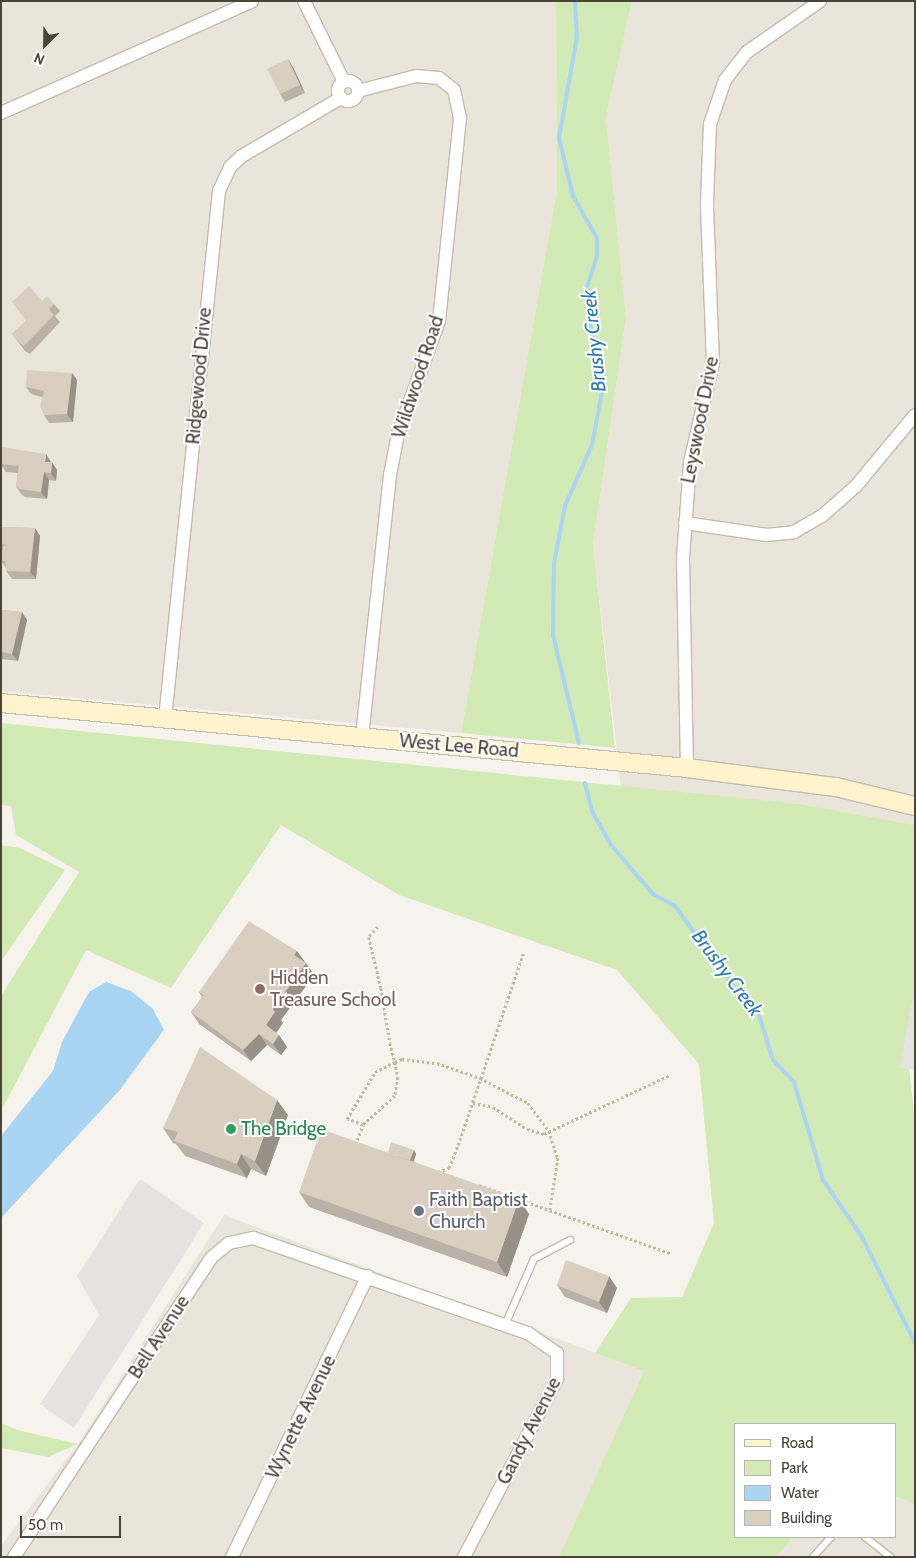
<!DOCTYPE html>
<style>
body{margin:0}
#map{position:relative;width:916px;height:1558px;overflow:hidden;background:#f6f3ec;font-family:Cabin,sans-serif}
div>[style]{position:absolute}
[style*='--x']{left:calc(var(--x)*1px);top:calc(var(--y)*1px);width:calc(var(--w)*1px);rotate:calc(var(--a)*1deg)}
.residential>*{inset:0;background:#eae5da}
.green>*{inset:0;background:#d2eab5}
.parking>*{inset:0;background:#e5e3e0}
.water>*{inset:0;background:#a9d4f2}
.stream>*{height:4px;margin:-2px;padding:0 2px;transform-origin:2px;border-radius:2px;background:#a9d4f2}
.path>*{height:2.5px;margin-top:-1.25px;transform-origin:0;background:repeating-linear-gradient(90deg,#c4b79f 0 2.5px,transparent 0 5px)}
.roads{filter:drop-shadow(1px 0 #c2bbae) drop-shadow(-1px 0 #c2bbae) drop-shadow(0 1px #c2bbae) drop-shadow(0 -1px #c2bbae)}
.lane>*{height:6px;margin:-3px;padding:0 3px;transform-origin:3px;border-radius:3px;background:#fff}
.street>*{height:12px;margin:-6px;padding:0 6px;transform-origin:6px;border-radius:6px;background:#fff}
.street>.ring{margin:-6px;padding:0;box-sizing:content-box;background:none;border:12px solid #fff;border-radius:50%}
.secondary>*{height:18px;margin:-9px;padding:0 9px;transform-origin:9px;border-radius:9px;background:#fff3cd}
.wall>*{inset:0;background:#bab2a6}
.shaded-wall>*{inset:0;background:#979187}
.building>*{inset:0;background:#d8cfc1}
.dots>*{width:14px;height:14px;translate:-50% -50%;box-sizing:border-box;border:2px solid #fff;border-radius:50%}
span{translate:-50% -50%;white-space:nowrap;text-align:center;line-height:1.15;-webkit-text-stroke:4px #fff;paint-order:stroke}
.street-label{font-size:19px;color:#4b4439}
.education-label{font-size:19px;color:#785e54}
.left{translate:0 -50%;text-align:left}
.leisure-label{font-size:19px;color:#27864d}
.worship-label{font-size:19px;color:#5b616d}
.water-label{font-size:20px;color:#2e7ab2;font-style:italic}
.frame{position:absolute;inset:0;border:2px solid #4b4439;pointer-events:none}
.legend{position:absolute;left:734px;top:1423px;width:162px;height:115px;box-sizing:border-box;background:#fff;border:1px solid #b7b4b0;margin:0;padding:6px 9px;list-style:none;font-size:15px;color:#4b4439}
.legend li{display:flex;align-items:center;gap:10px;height:25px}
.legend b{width:25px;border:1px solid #b7b4b0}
.north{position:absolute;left:20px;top:20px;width:50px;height:50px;-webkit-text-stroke:4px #fff;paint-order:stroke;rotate:203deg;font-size:14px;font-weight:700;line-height:20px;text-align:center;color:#4b4439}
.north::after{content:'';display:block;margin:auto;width:18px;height:22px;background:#4b4439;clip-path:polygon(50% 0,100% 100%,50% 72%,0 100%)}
.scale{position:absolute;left:20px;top:1516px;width:101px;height:22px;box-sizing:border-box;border:2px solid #4b4439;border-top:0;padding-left:6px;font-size:15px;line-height:18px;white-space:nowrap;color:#4b4439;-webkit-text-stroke:4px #fff;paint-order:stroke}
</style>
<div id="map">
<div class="residential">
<div style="clip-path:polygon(1px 1px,556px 1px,557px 190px,461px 733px,1px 691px)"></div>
<div style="clip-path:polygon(632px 1px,915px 1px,915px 825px,800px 804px,621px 787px,593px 544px,626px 318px,606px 117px)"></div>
<div style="clip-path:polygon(224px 1215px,644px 1371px,559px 1557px,1px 1557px,1px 1546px,78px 1444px)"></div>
<div style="clip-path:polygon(895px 1496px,915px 1504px,915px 1557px,776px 1557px,793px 1537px,895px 1537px)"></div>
</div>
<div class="green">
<div style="clip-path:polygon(556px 1px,632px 1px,606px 117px,626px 318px,593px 544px,615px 748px,461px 733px,557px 190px)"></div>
<div style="clip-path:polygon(1px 723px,800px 804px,915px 825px,915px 1014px,906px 1041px,915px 1121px,915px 1504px,895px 1496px,895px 1424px,735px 1424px,735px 1537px,793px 1537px,776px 1557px,559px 1557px,644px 1371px,595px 1353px,631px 1298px,682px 1297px,714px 1223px,699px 1064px,617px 970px,399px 895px,281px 825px,171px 988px,86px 950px,1px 1111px,1px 996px,79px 872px,16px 835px,11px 806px,1px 805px)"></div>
<div style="clip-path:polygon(1px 845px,20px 848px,65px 870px,1px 961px)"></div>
<div style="clip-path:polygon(1px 1423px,17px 1430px,78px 1444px,48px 1457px,1px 1448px)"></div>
</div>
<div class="parking">
<div style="clip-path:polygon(915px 985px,915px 1070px,900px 1067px)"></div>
<div style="clip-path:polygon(140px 1179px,204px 1223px,74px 1428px,40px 1404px,99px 1315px,77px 1276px)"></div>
</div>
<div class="water">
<div style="clip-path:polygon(106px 982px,131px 991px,153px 1009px,164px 1030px,119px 1091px,1px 1218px,1px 1136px,53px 1071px,62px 1042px,89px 992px)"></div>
</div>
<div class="stream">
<div style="--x:575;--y:1;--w:36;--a:87"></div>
<div style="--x:577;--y:37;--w:103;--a:100.1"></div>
<div style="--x:559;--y:138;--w:60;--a:76.4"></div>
<div style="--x:573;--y:196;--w:48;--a:60.3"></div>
<div style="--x:597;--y:238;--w:18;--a:90"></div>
<div style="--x:597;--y:256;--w:40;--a:108"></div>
<div style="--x:585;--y:294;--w:99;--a:80.2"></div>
<div style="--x:602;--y:392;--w:54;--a:100.7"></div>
<div style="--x:592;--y:445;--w:67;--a:113.9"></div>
<div style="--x:565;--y:506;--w:59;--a:100.7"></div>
<div style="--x:554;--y:564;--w:71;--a:90.8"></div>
<div style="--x:553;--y:635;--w:111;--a:76.5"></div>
<div style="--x:585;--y:783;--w:29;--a:76"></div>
<div style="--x:592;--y:811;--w:39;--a:61"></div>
<div style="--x:611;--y:845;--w:65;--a:49.4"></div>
<div style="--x:653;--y:894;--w:25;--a:29"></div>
<div style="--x:675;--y:906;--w:110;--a:53.9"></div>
<div style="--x:740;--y:995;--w:22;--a:39"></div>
<div style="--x:757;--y:1009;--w:53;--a:72.6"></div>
<div style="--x:773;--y:1060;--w:30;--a:46"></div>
<div style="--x:794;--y:1082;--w:102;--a:73.5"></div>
<div style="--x:823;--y:1180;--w:69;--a:55.6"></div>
<div style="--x:862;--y:1237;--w:119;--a:63.4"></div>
</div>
<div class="path">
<div style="--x:378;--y:927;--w:13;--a:132"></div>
<div style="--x:369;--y:937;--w:52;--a:76.8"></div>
<div style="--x:381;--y:988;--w:56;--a:80.7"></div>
<div style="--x:390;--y:1043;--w:20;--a:75"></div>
<div style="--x:395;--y:1062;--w:15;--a:79"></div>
<div style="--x:398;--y:1077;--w:19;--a:99"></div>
<div style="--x:395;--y:1096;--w:43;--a:137.8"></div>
<div style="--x:363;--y:1125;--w:17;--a:-159"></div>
<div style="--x:347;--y:1119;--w:55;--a:-59.2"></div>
<div style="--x:375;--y:1072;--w:22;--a:-27"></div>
<div style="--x:395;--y:1062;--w:8;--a:-23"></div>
<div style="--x:402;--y:1059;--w:35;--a:7"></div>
<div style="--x:437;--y:1063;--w:46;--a:19.2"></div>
<div style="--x:480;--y:1078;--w:54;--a:27.5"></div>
<div style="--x:528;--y:1103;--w:35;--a:53"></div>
<div style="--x:549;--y:1131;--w:28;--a:72"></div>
<div style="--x:558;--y:1158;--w:53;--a:98.7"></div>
<div style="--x:473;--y:1103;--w:20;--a:11"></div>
<div style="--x:493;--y:1107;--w:40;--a:32.9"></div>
<div style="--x:527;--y:1129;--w:18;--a:16"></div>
<div style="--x:544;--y:1134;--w:139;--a:-25.1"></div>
<div style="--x:357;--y:1140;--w:16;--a:-68"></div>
<div style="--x:438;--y:1172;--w:12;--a:-20"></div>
<div style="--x:449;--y:1168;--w:25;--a:-69"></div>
<div style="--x:458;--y:1145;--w:202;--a:-71.2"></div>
<div style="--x:479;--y:1185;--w:203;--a:19.6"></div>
</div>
<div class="roads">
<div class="lane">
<div style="--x:505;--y:1325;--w:72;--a:-66.3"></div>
<div style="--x:534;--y:1259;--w:41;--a:-27.8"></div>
<div style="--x:865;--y:1537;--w:33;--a:38"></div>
<div style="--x:813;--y:1557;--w:27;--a:-48"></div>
</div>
<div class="street">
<div style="--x:304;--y:1;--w:90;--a:63.7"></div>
<div class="ring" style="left:338px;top:81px;width:8px;height:8px"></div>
<div style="--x:358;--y:91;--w:60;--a:-14.5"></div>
<div style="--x:416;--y:76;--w:23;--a:5"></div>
<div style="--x:439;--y:78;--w:19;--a:39"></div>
<div style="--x:454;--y:90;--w:29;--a:78"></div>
<div style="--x:460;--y:118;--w:204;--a:95.9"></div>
<div style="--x:439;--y:321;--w:120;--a:109.9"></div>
<div style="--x:398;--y:434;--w:42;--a:101"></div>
<div style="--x:390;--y:475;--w:263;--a:96.1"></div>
<div style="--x:1;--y:113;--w:275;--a:-24"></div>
<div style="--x:685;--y:523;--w:83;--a:8.3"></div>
<div style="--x:767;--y:535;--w:27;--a:-6"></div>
<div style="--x:794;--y:532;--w:32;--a:-30"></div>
<div style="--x:822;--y:516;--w:45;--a:-41.4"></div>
<div style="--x:856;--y:486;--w:92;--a:-50.3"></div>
<div style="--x:165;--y:719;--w:531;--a:-84.16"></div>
<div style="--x:219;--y:191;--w:26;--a:-65"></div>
<div style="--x:230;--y:167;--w:16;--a:-43"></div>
<div style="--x:242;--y:156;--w:115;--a:-30.4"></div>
<div style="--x:687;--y:768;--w:210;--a:-91.1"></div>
<div style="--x:683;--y:558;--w:96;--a:-85.8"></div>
<div style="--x:690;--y:462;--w:102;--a:-76.9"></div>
<div style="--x:713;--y:363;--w:159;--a:-92.2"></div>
<div style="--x:707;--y:204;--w:80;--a:-87.9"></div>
<div style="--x:710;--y:124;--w:46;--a:-71.2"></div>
<div style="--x:725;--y:80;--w:36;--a:-52"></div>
<div style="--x:747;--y:52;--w:89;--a:-34.9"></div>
<div style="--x:14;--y:1557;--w:358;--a:-56.6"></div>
<div style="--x:211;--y:1258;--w:23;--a:-40"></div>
<div style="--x:229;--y:1243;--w:25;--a:-12"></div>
<div style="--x:253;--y:1238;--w:291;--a:19.1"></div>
<div style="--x:528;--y:1333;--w:35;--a:35"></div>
<div style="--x:557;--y:1353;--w:26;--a:90"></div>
<div style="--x:557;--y:1379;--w:201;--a:117.6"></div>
<div style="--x:232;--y:1557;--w:312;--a:-64.2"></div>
</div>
<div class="secondary">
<div style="--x:1;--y:703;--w:689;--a:5.41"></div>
<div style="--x:687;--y:768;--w:150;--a:7.3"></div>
<div style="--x:836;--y:787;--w:81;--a:13.5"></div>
</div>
</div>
<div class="wall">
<div style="clip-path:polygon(288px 59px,293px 67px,305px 93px,285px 102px,280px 94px)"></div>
<div style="clip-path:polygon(42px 301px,54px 304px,60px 311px,55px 316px,60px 322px,30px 354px,25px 351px,12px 334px,26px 321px)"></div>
<div style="clip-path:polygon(72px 373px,77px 380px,73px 422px,49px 423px,44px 415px,42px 397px,31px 394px,26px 387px)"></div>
<div style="clip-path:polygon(1px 456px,51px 462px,57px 470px,56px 481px,49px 480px,47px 499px,25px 497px,21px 494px,16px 486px,18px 473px,6px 472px,1px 465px)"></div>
<div style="clip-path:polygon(1px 527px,35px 528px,40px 536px,36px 579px,12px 579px,6px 571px,6px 568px,1px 561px,2px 552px,1px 551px)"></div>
<div style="clip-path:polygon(1px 610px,22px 612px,27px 620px,18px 661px,1px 659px)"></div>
<div style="clip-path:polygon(297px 951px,314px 975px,281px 1020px,283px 1023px,276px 1033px,279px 1035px,287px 1047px,281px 1055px,267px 1045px,251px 1061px,199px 1024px,191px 1012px,202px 997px,199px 992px)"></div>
<div style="clip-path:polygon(288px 1115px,266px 1176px,251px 1169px,247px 1178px,185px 1156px,176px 1144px,173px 1143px,163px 1128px)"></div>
<div style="clip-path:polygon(414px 1150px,416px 1154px,414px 1162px,529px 1214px,507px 1277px,309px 1207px,299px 1192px)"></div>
<div style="clip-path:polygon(557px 1285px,617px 1288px,607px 1313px,565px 1297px)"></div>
</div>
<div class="shaded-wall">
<div style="clip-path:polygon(288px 59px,293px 67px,305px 93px,300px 85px)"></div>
<div style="clip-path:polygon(72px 373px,77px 380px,73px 422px,67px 414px)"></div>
<div style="clip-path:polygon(46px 454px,51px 462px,50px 469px,45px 462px)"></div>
<div style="clip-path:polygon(52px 462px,57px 470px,56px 481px,51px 473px)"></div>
<div style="clip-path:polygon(44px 472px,49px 480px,47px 499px,41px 492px)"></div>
<div style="clip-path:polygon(35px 528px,40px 536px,36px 579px,30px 572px)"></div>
<div style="clip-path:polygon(22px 612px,27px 620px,18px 661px,12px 654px)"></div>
<div style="clip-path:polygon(297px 951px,305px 962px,302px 966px,294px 955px)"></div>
<div style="clip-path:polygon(306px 963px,314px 975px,281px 1020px,283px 1023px,273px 1037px,266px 1025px,273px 1009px)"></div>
<div style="clip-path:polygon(259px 1034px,267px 1045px,251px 1061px,243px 1050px)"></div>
<div style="clip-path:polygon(279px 1035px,287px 1047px,281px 1055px,273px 1044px)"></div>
<div style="clip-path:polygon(277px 1100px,288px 1115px,266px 1176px,255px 1161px)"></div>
<div style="clip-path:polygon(414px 1150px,416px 1154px,410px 1172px,407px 1168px)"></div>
<div style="clip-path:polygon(241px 1154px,251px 1169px,247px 1178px,237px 1164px)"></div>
<div style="clip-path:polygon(519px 1199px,529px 1214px,507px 1277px,497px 1262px)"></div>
<div style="clip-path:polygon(609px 1276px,617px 1288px,607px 1313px,599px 1302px)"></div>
</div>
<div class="building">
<div style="clip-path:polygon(288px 59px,300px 85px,280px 94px,267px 69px)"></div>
<div style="clip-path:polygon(29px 286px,42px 301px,47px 296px,54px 304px,49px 309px,54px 315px,24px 346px,20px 343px,12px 334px,26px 321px,12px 302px)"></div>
<div style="clip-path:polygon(27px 370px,72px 373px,67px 414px,44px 415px,40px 406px,44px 391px,26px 387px)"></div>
<div style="clip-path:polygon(2px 447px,46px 454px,45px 462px,52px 462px,51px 473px,44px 472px,41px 492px,20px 489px,16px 486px,19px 466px,1px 464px)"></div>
<div style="clip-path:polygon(1px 527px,35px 528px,30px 572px,6px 571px,5px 561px,1px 561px,1px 558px,3px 546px,8px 545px,1px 544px)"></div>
<div style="clip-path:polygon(1px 610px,22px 612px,12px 654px,1px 652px)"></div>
<div style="clip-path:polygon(249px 921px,297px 951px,294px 955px,306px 963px,273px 1009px,275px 1012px,266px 1025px,279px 1035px,273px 1044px,259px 1034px,243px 1050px,191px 1012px,204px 995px,199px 992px)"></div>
<div style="clip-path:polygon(200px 1047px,277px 1100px,255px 1161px,241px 1154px,237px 1164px,174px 1141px,178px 1132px,163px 1128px)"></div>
<div style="clip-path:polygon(321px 1129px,519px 1199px,497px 1262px,299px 1192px)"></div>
<div style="clip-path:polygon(391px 1142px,414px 1150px,410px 1160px,388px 1153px)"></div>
<div style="clip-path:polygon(566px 1260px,609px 1276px,599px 1302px,557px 1285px)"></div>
</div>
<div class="dots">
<div style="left:260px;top:989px;background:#8d6e63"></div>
<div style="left:231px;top:1129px;background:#2e9e5b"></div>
<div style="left:419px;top:1211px;background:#6b7280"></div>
</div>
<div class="street-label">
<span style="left:199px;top:376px;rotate:-85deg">Ridgewood Drive</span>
<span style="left:418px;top:377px;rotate:-72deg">Wildwood Road</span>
<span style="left:700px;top:420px;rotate:-79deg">Leyswood Drive</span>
<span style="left:459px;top:746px;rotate:5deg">West Lee Road</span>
<span style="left:159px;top:1337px;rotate:-57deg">Bell Avenue</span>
<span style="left:301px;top:1417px;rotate:-64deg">Wynette Avenue</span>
<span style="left:529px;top:1431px;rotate:-63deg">Gandy Avenue</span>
</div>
<div class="education-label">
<span class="left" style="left:270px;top:989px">Hidden<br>Treasure School</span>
</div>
<div class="leisure-label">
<span class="left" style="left:241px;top:1129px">The Bridge</span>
</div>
<div class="worship-label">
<span class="left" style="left:429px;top:1211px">Faith Baptist<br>Church</span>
</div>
<div class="water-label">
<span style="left:594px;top:341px;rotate:-96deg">Brushy Creek</span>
<span style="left:727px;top:973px;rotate:53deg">Brushy Creek</span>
</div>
<div class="frame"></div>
<ul class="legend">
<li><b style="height:6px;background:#fff3cd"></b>Road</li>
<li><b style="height:14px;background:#d2eab5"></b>Park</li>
<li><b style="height:14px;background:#a9d4f2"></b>Water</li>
<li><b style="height:14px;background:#d8cfc1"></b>Building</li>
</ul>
<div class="north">N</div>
<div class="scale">50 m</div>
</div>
